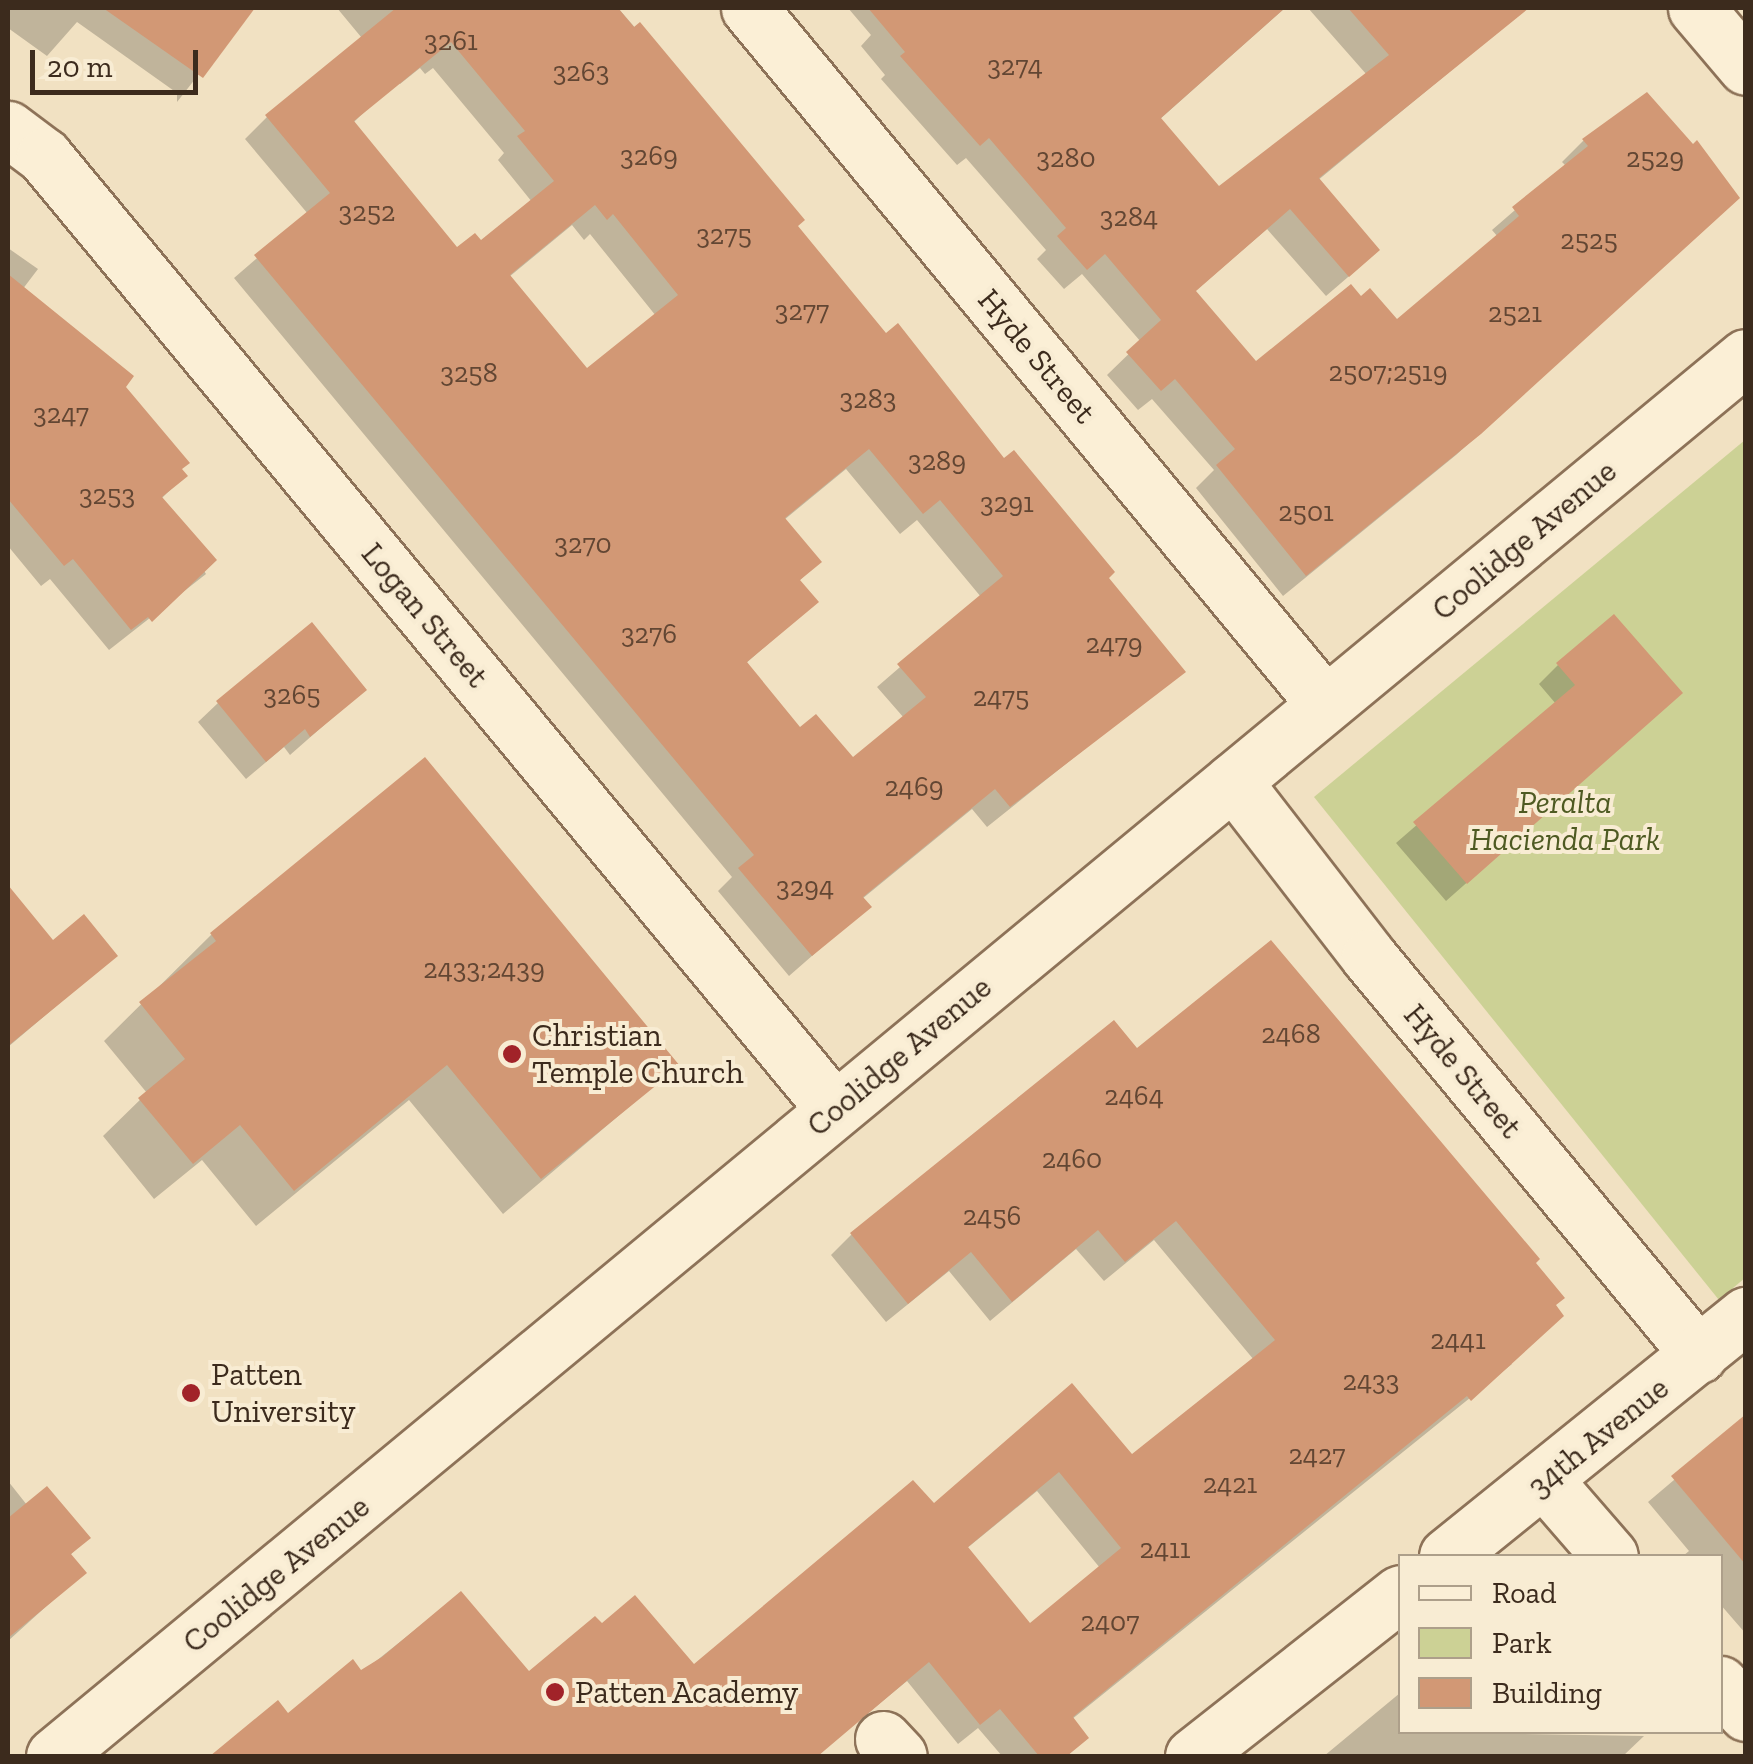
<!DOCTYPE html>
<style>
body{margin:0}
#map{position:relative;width:1753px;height:1764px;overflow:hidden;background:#f1e1c2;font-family:"Zilla Slab",serif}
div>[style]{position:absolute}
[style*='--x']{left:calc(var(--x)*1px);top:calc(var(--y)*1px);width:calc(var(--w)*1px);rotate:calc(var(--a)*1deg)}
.green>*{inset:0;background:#ccd195}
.shadow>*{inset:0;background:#0003}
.building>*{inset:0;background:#d29875}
.roads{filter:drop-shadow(2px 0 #8d7258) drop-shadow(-2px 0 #8d7258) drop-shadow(0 2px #8d7258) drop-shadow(0 -2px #8d7258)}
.minor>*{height:55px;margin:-27.5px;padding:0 27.5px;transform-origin:27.5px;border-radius:27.5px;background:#fbefd6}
.dots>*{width:28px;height:28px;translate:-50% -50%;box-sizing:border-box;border:5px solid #f8ecd3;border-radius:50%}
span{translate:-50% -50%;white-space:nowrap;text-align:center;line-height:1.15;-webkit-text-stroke:8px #f8ecd3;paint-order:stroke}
.number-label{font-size:28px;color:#624633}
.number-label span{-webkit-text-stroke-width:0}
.street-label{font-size:32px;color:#3c2b1d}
.park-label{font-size:32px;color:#4e5a22;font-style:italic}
.poi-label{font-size:32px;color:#3c2b1d}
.left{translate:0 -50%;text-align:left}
.frame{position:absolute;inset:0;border:10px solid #3c2b1d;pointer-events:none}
.legend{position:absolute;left:1398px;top:1554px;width:325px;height:180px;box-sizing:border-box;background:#f8ecd3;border:2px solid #ad9f8a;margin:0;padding:12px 18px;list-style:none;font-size:30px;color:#3c2b1d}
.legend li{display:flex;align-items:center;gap:20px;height:50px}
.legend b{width:50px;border:2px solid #ad9f8a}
.scale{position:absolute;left:30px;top:50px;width:168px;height:45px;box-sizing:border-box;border:5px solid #3c2b1d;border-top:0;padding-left:12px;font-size:30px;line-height:35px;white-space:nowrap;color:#3c2b1d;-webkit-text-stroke:8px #f8ecd3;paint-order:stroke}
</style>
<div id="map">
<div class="green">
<div style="clip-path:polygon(1745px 440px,1746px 1277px,1719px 1300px,1314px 797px)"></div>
</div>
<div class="shadow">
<div style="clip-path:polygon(8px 8px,251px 8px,177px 102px,177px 93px,77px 22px,47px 56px,8px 28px)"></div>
<div style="clip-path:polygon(evenodd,337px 8px,618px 8px,802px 220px,796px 226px,886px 336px,1003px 461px,1182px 671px,987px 827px,972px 809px,862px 899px,868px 907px,789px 976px,718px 891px,732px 877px,234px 278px,308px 214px,245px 139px,267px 117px,376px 100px,352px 124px,457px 251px,481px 244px,532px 202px,498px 160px,504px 153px,433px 68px,425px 74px,420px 68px,400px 84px,337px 8px,572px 225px,584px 240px,590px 234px,656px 316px,587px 372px,509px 277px,572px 225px,337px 8px,846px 469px,900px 534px,917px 520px,981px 597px,877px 687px,904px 718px,852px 760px,800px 731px,745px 664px,816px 602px,798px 582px,818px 562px,784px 520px,846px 469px)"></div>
<div style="clip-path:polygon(848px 8px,1285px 8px,1159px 120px,1219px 189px,1367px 75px,1308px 8px,1527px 8px,1317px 181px,1355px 271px,1326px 296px,1267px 229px,1194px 292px,1256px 365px,1361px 300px,1397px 322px,1498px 237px,1492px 230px,1566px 166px,1562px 162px,1583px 141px,1647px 95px,1715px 220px,1456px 455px,1283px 596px,1196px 488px,1214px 470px,1152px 399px,1138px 410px,1107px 375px,1141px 342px,1082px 274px,1064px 289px,1037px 259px,1046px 250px,966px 158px,957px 165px,881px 79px,885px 75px,861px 46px,871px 35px)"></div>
<div style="clip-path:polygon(8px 248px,38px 269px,22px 290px,122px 387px,185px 475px,161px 499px,206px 574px,109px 650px,50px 579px,41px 586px,8px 546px)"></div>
<div style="clip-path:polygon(1558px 665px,1660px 712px,1446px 901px,1396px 843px,1556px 704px,1539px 684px)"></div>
<div style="clip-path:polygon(364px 690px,290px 755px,284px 747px,246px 779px,198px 722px,218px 703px)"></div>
<div style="clip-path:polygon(425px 761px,677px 1066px,503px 1214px,409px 1100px,256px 1226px,202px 1160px,154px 1199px,103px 1136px,147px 1093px,104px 1041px,211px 935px)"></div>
<div style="clip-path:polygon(8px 889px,53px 944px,115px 956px,8px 1047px)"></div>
<div style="clip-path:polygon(evenodd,1137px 1052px,1512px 1364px,1071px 1720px,1086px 1738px,1067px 1756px,1002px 1756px,978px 1728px,958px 1744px,907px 1681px,816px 1756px,215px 1756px,361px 1673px,460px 1594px,528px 1674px,602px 1626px,693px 1667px,933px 1507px,1072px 1386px,1131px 1458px,1254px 1360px,1154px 1240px,1104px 1281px,1076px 1249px,990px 1321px,949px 1271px,886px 1322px,831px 1255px,852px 1234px,1137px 1052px,1037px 1491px,1100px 1568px,1029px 1626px,966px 1549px,1037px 1491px)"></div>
<div style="clip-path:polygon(1746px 1419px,1746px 1634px,1720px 1604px,1720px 1556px,1683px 1556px,1689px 1551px,1648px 1502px)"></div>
<div style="clip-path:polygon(8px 1481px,27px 1505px,88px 1538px,69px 1556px,83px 1573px,8px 1641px)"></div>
<div style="clip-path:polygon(1400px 1693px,1400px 1732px,1644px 1736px,1623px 1756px,1324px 1756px)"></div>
</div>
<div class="building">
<div style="clip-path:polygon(103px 8px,255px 8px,203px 78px)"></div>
<div style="clip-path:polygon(evenodd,396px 8px,618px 8px,634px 27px,640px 22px,805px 220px,798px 226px,886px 333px,898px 323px,1004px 458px,1014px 450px,1115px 572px,1109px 578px,1186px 672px,1010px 807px,995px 789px,863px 897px,872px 907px,812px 956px,738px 868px,754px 855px,254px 255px,330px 193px,265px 115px,396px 8px,451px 42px,525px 131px,517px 136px,554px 181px,481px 240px,475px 233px,457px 247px,354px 121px,451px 42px,396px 8px,595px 205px,607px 220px,613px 214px,678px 295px,587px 368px,510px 275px,595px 205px,396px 8px,869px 449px,923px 514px,940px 500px,1003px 576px,897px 664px,926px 697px,853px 757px,816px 714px,800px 727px,747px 662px,819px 602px,800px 580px,822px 562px,785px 518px,869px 449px)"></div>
<div style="clip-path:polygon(868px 8px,1285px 8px,1161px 118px,1219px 186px,1389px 55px,1348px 8px,1529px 8px,1319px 178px,1380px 250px,1349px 277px,1290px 209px,1196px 291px,1256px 361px,1351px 284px,1361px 296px,1370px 288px,1397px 319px,1519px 216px,1512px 207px,1588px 146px,1582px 139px,1647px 92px,1693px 144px,1697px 140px,1740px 198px,1481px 434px,1306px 576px,1216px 465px,1235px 449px,1175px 379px,1161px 391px,1126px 352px,1161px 320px,1105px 254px,1087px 270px,1057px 236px,1066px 228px,989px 138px,980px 146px,900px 56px,905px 52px)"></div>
<div style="clip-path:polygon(8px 274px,134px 376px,126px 387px,190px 463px,182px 469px,188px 476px,162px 497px,217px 560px,152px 622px,148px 617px,131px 630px,73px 559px,64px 566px,8px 499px)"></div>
<div style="clip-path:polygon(1614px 614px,1683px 693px,1467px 884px,1413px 822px,1575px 685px,1556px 663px)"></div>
<div style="clip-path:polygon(312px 622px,367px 690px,310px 737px,305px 729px,266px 762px,216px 701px)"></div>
<div style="clip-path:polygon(425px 757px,680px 1066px,541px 1179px,447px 1065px,294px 1191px,240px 1125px,193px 1164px,138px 1098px,185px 1059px,139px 1002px,216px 941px,210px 933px)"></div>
<div style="clip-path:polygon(8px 885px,53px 940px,84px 914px,118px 956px,8px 1046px)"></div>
<div style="clip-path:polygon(evenodd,1271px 940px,1540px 1259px,1536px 1263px,1565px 1298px,1556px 1305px,1564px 1316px,1471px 1401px,1467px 1396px,1073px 1717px,1089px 1738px,1067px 1756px,1039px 1756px,1000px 1709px,980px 1725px,929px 1662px,818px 1756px,210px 1756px,278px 1700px,288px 1713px,353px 1659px,361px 1670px,382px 1657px,461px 1591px,529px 1671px,595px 1616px,602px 1623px,635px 1595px,694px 1664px,913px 1480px,934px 1503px,1072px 1383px,1132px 1454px,1275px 1340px,1176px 1221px,1125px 1262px,1098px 1230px,1012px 1302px,971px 1252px,908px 1304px,850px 1233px,1114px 1020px,1137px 1048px,1271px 940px,1059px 1472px,1121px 1548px,1030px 1623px,968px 1547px,1059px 1472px)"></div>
<div style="clip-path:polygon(1746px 1414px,1746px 1565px,1671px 1476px)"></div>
<div style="clip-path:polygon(47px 1486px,91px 1538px,71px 1554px,87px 1573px,8px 1638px,8px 1518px)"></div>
</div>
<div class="roads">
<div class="minor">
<div style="--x:749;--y:8;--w:903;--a:50.39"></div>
<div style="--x:1696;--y:8;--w:77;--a:49.7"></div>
<div style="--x:8;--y:129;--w:45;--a:36.9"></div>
<div style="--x:44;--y:156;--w:1238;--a:50.34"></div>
<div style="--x:1233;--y:781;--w:222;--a:52.3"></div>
<div style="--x:1369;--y:957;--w:517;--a:50.34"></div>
<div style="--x:1545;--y:1481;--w:99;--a:49.1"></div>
<div style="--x:1447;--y:1556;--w:384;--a:-38.9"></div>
<div style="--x:1720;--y:1684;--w:39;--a:48"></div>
<div style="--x:883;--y:1739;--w:23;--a:47"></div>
<div style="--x:54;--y:1756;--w:2195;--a:-39.59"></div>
<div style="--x:1193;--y:1756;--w:263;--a:-38.2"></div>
</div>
</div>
<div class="dots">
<div style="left:512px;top:1054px;background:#a12329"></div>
<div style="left:191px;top:1393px;background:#a12329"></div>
<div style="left:555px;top:1692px;background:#a12329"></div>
</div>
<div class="number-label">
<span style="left:451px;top:41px">3261</span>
<span style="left:1015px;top:66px">3274</span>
<span style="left:581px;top:72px">3263</span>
<span style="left:649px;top:156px">3269</span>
<span style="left:1066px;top:158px">3280</span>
<span style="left:1655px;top:158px">2529</span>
<span style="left:367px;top:212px">3252</span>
<span style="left:1129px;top:217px">3284</span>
<span style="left:724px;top:235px">3275</span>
<span style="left:1589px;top:240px">2525</span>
<span style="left:802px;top:311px">3277</span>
<span style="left:1515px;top:313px">2521</span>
<span style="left:1388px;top:372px">2507;2519</span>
<span style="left:469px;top:373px">3258</span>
<span style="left:868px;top:399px">3283</span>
<span style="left:61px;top:414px">3247</span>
<span style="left:937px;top:461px">3289</span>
<span style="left:107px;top:495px">3253</span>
<span style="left:1007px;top:503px">3291</span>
<span style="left:1306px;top:512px">2501</span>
<span style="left:583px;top:544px">3270</span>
<span style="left:649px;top:634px">3276</span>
<span style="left:1114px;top:644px">2479</span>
<span style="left:292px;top:695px">3265</span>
<span style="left:1001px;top:697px">2475</span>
<span style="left:914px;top:787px">2469</span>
<span style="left:805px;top:887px">3294</span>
<span style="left:484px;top:969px">2433;2439</span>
<span style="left:1291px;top:1034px">2468</span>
<span style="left:1134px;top:1096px">2464</span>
<span style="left:1072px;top:1159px">2460</span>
<span style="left:992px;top:1216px">2456</span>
<span style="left:1458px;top:1340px">2441</span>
<span style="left:1371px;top:1381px">2433</span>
<span style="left:1317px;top:1455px">2427</span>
<span style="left:1230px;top:1484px">2421</span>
<span style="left:1165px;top:1549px">2411</span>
<span style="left:1110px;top:1622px">2407</span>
</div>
<div class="street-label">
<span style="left:1037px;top:356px;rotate:50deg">Hyde Street</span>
<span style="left:1524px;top:540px;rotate:-40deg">Coolidge Avenue</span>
<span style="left:425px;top:615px;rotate:50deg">Logan Street</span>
<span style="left:899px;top:1056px;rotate:-40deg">Coolidge Avenue</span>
<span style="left:1463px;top:1071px;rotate:50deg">Hyde Street</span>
<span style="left:1598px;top:1437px;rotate:-39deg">34th Avenue</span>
<span style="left:276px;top:1574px;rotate:-39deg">Coolidge Avenue</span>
</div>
<div class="park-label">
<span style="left:1565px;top:821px">Peralta<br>Hacienda Park</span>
</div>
<div class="poi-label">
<span class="left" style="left:532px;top:1054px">Christian<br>Temple Church</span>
<span class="left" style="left:211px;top:1393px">Patten<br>University</span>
<span class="left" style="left:575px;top:1692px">Patten Academy</span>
</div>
<div class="frame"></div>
<ul class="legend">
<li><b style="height:12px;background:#fbefd6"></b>Road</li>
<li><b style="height:28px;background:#ccd195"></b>Park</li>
<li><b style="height:28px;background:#d29875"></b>Building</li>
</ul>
<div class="scale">20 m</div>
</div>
